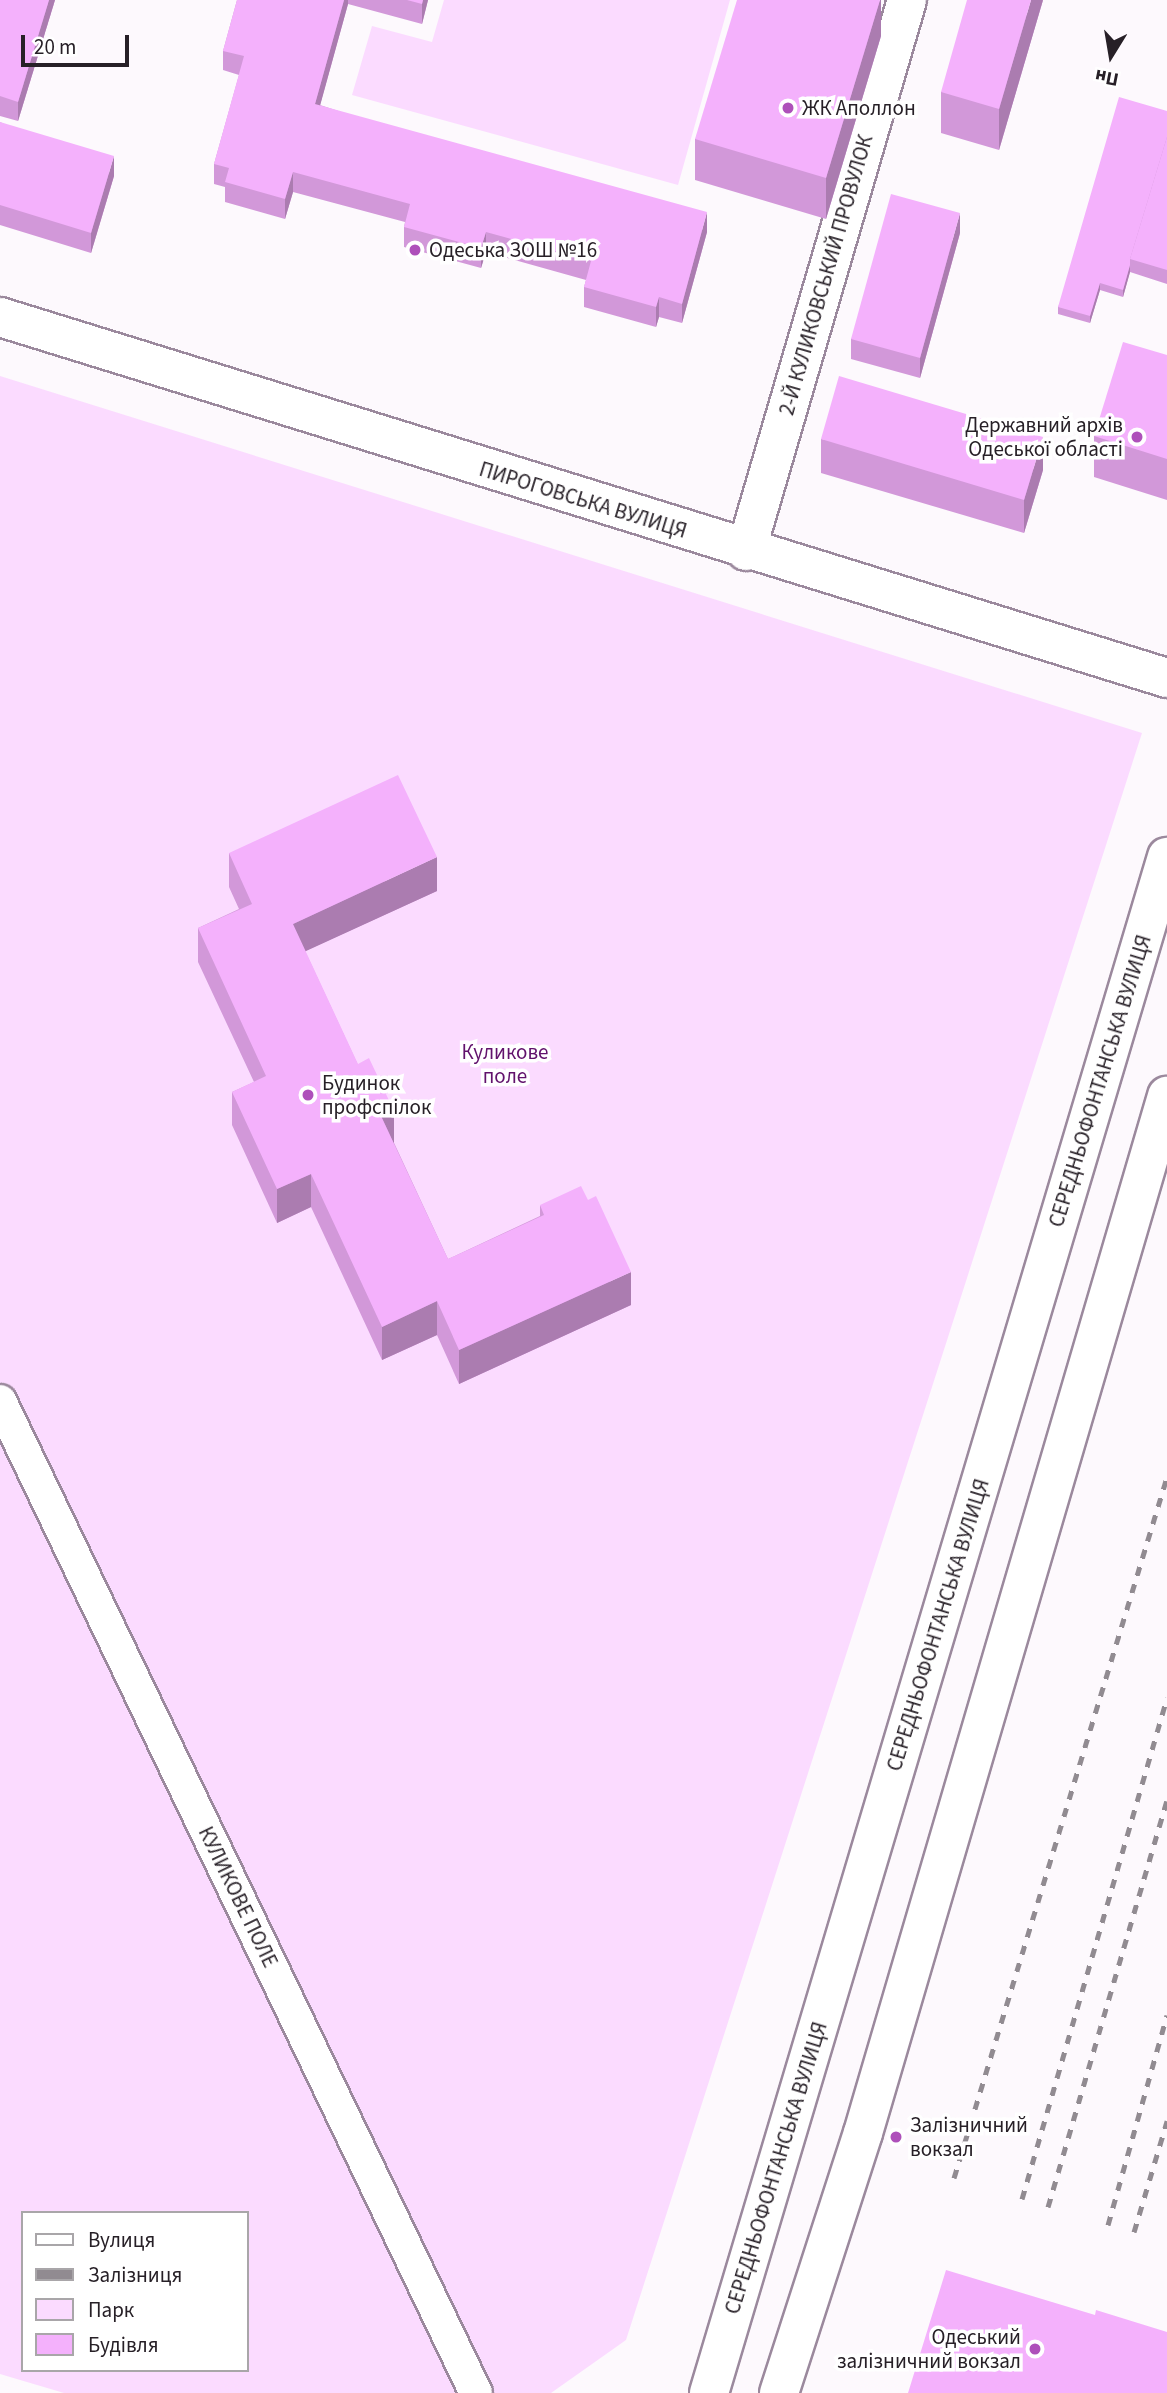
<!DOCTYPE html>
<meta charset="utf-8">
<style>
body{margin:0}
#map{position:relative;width:1167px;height:2393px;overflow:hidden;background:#fdf9fd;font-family:"Source Sans 3",sans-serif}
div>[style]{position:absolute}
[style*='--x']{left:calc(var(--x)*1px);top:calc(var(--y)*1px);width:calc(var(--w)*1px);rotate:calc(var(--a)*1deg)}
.green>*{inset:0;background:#fbdbff}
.roads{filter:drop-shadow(2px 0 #9b899d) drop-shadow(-2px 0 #9b899d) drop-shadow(0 2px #9b899d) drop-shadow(0 -2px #9b899d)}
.pedestrian>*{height:32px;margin:-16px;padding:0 16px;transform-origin:16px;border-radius:16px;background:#fff}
.minor>*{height:38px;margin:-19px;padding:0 19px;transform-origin:19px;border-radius:19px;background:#fff}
.secondary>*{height:38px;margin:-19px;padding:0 19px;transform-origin:19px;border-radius:19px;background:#fff}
.primary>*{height:38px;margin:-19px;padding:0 19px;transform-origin:19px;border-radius:19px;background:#fff}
.rail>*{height:5px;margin-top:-2.5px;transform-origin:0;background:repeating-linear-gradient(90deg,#918b91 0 9px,transparent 0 18px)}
.wall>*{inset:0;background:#d298d9}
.shaded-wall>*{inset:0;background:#ab7cb0}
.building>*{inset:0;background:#f4b1fc}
.dots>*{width:19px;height:19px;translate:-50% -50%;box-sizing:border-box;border:4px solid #fff;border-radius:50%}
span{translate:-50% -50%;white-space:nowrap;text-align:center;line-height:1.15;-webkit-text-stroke:7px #fff;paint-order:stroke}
.poi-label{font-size:21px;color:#272027}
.left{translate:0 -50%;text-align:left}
.right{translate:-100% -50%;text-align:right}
.street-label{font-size:21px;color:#272027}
.park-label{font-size:21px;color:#61126c}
.legend{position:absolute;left:21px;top:2211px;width:228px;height:161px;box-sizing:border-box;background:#fff;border:2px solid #a9a6a9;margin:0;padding:9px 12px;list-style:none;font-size:21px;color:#272027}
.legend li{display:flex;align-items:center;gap:14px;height:35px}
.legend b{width:35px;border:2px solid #a9a6a9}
.north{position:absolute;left:1076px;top:21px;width:70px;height:70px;-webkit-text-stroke:5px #fff;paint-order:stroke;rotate:191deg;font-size:19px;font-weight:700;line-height:28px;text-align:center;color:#272027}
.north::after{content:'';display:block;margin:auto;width:24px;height:32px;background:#272027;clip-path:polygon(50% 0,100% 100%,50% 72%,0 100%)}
.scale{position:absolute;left:21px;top:35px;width:108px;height:32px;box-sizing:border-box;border:4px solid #272027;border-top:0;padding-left:9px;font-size:21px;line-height:24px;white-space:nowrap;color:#272027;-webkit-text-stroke:5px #fff;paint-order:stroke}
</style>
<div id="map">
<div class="green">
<div style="clip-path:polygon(444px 0,730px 0,678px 185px,352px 95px,372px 26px,432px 42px)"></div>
<div style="clip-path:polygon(evenodd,0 376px,1142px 733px,626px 2340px,551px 2393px,64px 2393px,0 2374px,0 376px,23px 2213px,247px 2213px,247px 2370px,23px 2370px,23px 2213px)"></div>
</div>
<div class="roads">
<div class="pedestrian">
<div style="--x:0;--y:1401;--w:1100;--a:64.37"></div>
</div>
<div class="minor">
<div style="--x:746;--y:551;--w:574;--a:-73.71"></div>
</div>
<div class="secondary">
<div style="--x:0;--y:317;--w:1222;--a:17.19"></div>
</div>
<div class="primary">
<div style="--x:709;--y:2393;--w:1603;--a:-73.4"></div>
<div style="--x:779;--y:2393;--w:273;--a:-72.1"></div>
<div style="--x:863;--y:2133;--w:1081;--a:-73.66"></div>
</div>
</div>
<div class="rail">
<div style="--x:954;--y:2178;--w:733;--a:-73.1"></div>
<div style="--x:1022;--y:2199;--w:522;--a:-73.86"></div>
<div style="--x:1048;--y:2207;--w:423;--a:-73.7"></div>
<div style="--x:1108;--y:2225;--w:218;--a:-74.3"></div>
<div style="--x:1134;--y:2232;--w:116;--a:-73.4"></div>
</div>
<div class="wall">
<div style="clip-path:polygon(0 0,55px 0,18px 121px,0 116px)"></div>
<div style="clip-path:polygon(237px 0,428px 0,422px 24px,348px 4px,320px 105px,707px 232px,682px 323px,659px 317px,656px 327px,584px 307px,584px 287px,586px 280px,486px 252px,481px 268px,404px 247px,404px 227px,405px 222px,293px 192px,285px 219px,225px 202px,225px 187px,214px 184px,214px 164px,239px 75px,223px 70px,223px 51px)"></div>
<div style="clip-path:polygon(881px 0,881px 36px,826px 219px,695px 180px,695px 139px)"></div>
<div style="clip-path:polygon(1043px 0,999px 150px,941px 133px,941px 92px)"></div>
<div style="clip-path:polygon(1167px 111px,1167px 284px,1130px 272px,1123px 297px,1100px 290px,1090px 323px,1058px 314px,1058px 307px)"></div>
<div style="clip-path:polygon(0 122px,114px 176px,91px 253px,0 225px)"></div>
<div style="clip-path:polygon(960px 233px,920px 378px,851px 359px,851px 339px)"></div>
<div style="clip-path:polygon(1167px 355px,1167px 500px,1094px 477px,1094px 436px)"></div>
<div style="clip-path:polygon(821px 439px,1043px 470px,1024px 533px,821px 473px)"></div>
<div style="clip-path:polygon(229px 853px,437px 891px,305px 951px,448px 1259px,540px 1216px,540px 1205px,631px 1305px,459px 1384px,437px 1335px,382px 1360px,311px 1207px,277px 1223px,232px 1125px,232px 1092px,254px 1082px,198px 962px,198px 928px,239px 909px,229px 887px)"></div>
</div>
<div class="shaded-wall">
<div style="clip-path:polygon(49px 0,55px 0,18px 121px,18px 102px)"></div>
<div style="clip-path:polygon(344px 0,348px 0,348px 4px,315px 124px,315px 104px)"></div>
<div style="clip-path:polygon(423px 0,428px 0,422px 24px,422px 4px)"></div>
<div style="clip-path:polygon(880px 0,881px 0,881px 36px,826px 219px,826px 178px)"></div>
<div style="clip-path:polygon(1031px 0,1043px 0,999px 150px,999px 109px)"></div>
<div style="clip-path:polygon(114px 156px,114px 176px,91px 253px,91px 233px)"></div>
<div style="clip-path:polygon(293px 172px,293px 192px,285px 219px,285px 199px)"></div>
<div style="clip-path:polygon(707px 212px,707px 232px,682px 323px,682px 304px)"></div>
<div style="clip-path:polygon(960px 213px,960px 233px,920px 378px,920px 358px)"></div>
<div style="clip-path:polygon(486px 232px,486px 252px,481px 268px,481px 248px)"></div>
<div style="clip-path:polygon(1130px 265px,1130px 272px,1123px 297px,1123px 290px)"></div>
<div style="clip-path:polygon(1100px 283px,1100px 290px,1090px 323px,1090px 316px)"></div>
<div style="clip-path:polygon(659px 297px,659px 317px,656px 327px,656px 307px)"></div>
<div style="clip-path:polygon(1043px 437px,1043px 470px,1024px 533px,1024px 500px)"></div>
<div style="clip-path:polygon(437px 857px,437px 891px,293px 957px,293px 924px)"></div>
<div style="clip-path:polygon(394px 1111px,394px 1144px,381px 1116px)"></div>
<div style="clip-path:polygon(311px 1174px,311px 1207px,277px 1223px,277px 1189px)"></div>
<div style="clip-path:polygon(631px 1272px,631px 1305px,459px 1384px,459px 1350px)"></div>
<div style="clip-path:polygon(437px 1301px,437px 1335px,382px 1360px,382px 1327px)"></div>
</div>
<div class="building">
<div style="clip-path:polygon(0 0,49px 0,18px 102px,0 96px)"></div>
<div style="clip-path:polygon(237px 0,344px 0,315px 104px,707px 212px,682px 304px,659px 297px,656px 307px,584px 287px,591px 261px,486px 232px,481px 248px,404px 227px,410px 204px,293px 172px,285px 199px,225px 182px,229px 168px,214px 164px,244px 56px,223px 51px)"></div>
<div style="clip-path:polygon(407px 0,423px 0,422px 4px)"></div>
<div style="clip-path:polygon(737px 0,880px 0,826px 178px,695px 139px)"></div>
<div style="clip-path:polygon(967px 0,1031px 0,999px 109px,941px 92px)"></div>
<div style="clip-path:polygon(1119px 97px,1167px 111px,1167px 137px,1130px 259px,1130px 265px,1123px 290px,1100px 283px,1090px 316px,1058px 307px)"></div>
<div style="clip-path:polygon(0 122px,114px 156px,91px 233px,0 205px)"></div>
<div style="clip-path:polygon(1167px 137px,1167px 270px,1130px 259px)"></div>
<div style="clip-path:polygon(891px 194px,960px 213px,920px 358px,851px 339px)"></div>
<div style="clip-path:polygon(1123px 342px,1167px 355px,1167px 459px,1094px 436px)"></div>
<div style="clip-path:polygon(839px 376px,1043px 437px,1024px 500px,821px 439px)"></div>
<div style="clip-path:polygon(398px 775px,437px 857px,293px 924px,358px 1064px,369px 1058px,394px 1111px,381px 1116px,448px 1259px,544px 1215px,540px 1205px,581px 1186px,588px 1200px,596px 1196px,631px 1272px,459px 1350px,437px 1301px,382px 1327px,311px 1174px,277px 1189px,232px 1092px,266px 1076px,198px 928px,252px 904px,229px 853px)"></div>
<div style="clip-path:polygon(946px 2270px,1095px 2315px,1096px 2310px,1167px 2332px,1167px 2393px,908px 2393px)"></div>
</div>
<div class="dots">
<div style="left:788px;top:108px;background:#ae50ba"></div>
<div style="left:415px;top:250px;background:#ae50ba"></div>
<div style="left:1137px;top:437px;background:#ae50ba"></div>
<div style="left:308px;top:1095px;background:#ae50ba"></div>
<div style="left:896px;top:2137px;background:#ae50ba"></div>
<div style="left:1035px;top:2349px;background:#ae50ba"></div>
</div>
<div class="poi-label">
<span class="left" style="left:802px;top:108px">ЖК Аполлон</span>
<span class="left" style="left:429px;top:250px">Одеська ЗОШ №16</span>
<span class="right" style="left:1123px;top:437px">Державний архів<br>Одеської області</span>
<span class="left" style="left:322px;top:1095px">Будинок<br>профспілок</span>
<span class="left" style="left:910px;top:2137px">Залізничний<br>вокзал</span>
<span class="right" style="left:1021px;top:2349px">Одеський<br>залізничний вокзал</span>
</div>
<div class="street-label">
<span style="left:826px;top:275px;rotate:-74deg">2-Й КУЛИКОВСЬКИЙ ПРОВУЛОК</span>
<span style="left:583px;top:500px;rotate:17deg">ПИРОГОВСЬКА ВУЛИЦЯ</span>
<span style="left:1100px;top:1081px;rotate:-73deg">СЕРЕДНЬОФОНТАНСЬКА ВУЛИЦЯ</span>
<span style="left:938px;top:1625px;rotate:-73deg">СЕРЕДНЬОФОНТАНСЬКА ВУЛИЦЯ</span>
<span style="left:238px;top:1897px;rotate:64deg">КУЛИКОВЕ ПОЛЕ</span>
<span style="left:776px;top:2168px;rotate:-73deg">СЕРЕДНЬОФОНТАНСЬКА ВУЛИЦЯ</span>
</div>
<div class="park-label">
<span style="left:505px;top:1064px">Куликове<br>поле</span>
</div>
<ul class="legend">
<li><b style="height:9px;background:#fff"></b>Вулиця</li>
<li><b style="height:9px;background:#918b91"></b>Залізниця</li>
<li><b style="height:19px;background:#fbdbff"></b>Парк</li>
<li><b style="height:19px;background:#f4b1fc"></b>Будівля</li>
</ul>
<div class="north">Пн</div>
<div class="scale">20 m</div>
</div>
